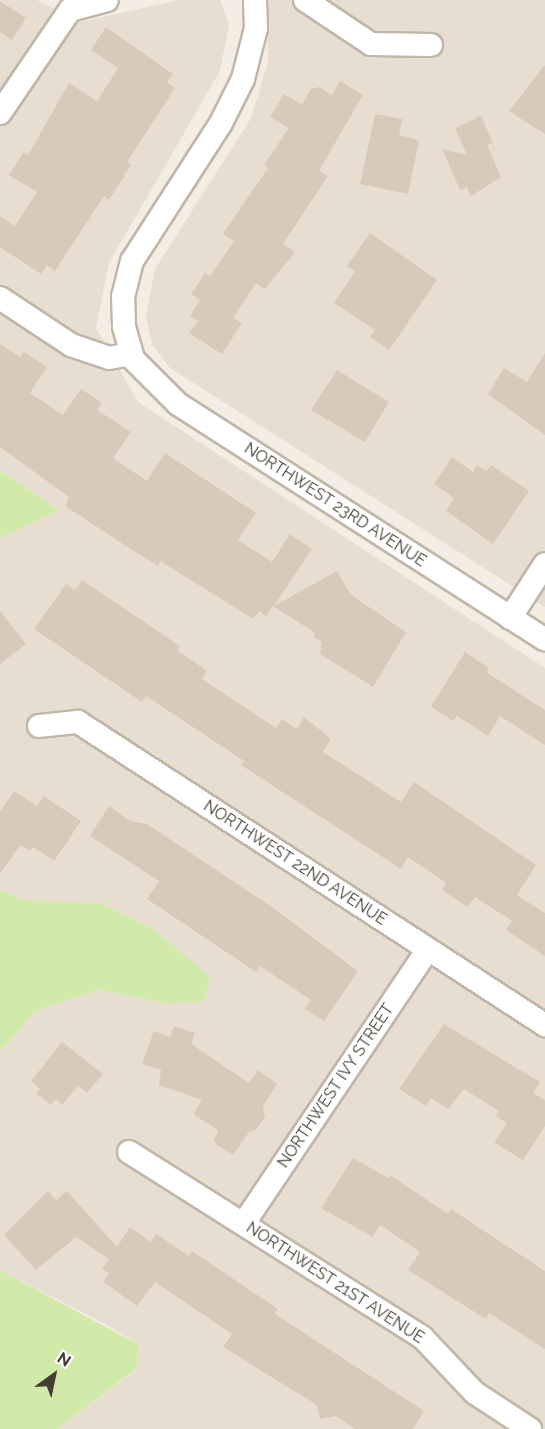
<!DOCTYPE html>
<style>
body{margin:0}
#map{position:relative;width:545px;height:1429px;overflow:hidden;background:#f3ede3;font-family:Raleway,sans-serif}
div>[style]{position:absolute}
[style*='--x']{left:calc(var(--x)*1px);top:calc(var(--y)*1px);width:calc(var(--w)*1px);rotate:calc(var(--a)*1deg)}
.residential>*{inset:0;background:#e7ded1}
.green>*{inset:0;background:#d1eaa9}
.building>*{inset:0;background:#d8cabb}
.roads{filter:drop-shadow(2px 0 #c1b7a8) drop-shadow(-2px 0 #c1b7a8) drop-shadow(0 2px #c1b7a8) drop-shadow(0 -2px #c1b7a8)}
.minor>*{height:22px;margin:-11px;padding:0 11px;transform-origin:11px;border-radius:11px;background:#fff}
span{translate:-50% -50%;white-space:nowrap;text-align:center;line-height:1.15;-webkit-text-stroke:6px #fff;paint-order:stroke}
.street-label{font-size:16px;color:#453d33}
.north{position:absolute;left:24px;top:1345px;width:60px;height:60px;-webkit-text-stroke:4px #fff;paint-order:stroke;rotate:33deg;font-size:16px;font-weight:700;line-height:24px;text-align:center;color:#453d33}
.north::after{content:'';display:block;margin:auto;width:21px;height:27px;background:#453d33;clip-path:polygon(50% 0,100% 100%,50% 72%,0 100%)}
</style>
<div id="map">
<div class="residential">
<div style="clip-path:polygon(0 0,37px 0,81px 22px,179px 0,220px 0,229px 25px,220px 71px,109px 263px,96px 328px,138px 402px,545px 668px,545px 1429px,57px 1429px,136px 1370px,139px 1345px,107px 1325px,0 1270px,0 1051px,35px 1011px,98px 990px,167px 1003px,101px 903px,25px 900px,0 890px,0 538px,59px 510px,0 470px)"></div>
<div style="clip-path:polygon(267px 0,545px 0,545px 607px,170px 368px,152px 344px,146px 317px,155px 269px,251px 118px,268px 62px)"></div>
</div>
<div class="green">
<div style="clip-path:polygon(0 470px,59px 510px,0 538px)"></div>
<div style="clip-path:polygon(0 890px,25px 900px,100px 903px,154px 930px,210px 977px,204px 1001px,167px 1003px,98px 990px,35px 1011px,0 1051px)"></div>
<div style="clip-path:polygon(0 1270px,139px 1345px,136px 1369px,57px 1429px,0 1429px)"></div>
</div>
<div class="building">
<div style="clip-path:polygon(0 1px,26px 18px,12px 40px,0 32px)"></div>
<div style="clip-path:polygon(106px 27px,173px 74px,167px 83px,175px 88px,127px 162px,131px 165px,109px 200px,104px 196px,55px 271px,47px 265px,41px 274px,0 247px,0 216px,15px 226px,37px 192px,9px 175px,24px 152px,28px 155px,69px 83px,97px 101px,118px 68px,91px 50px)"></div>
<div style="clip-path:polygon(545px 65px,545px 134px,509px 111px)"></div>
<div style="clip-path:polygon(340px 81px,363px 95px,319px 171px,328px 176px,283px 244px,295px 252px,265px 289px,256px 283px,233px 318px,242px 323px,222px 354px,189px 333px,198px 321px,190px 316px,200px 300px,191px 294px,205px 273px,210px 276px,234px 241px,223px 234px,268px 168px,264px 165px,289px 128px,270px 117px,284px 94px,302px 105px,311px 89px,319px 87px,332px 95px)"></div>
<div style="clip-path:polygon(375px 114px,402px 119px,399px 135px,419px 140px,408px 194px,360px 184px)"></div>
<div style="clip-path:polygon(481px 116px,493px 143px,487px 145px,501px 177px,471px 196px,467px 187px,460px 190px,442px 149px,467px 155px,455px 128px)"></div>
<div style="clip-path:polygon(370px 233px,437px 280px,389px 350px,370px 337px,375px 330px,334px 303px,355px 271px,347px 266px)"></div>
<div style="clip-path:polygon(0 344px,20px 357px,24px 352px,47px 367px,30px 393px,63px 415px,81px 389px,102px 403px,97px 410px,131px 432px,113px 458px,147px 481px,165px 453px,256px 513px,238px 540px,272px 562px,290px 534px,312px 549px,274px 606px,337px 571px,351px 595px,406px 632px,373px 687px,320px 654px,322px 642px,313px 637px,315px 633px,273px 606px,266px 616px,259px 611px,253px 619px,160px 561px,158px 566px,123px 544px,65px 506px,69px 497px,0 447px)"></div>
<div style="clip-path:polygon(545px 353px,545px 435px,488px 394px,504px 368px,527px 382px)"></div>
<div style="clip-path:polygon(337px 370px,389px 402px,365px 442px,311px 410px)"></div>
<div style="clip-path:polygon(452px 457px,473px 472px,477px 465px,486px 471px,491px 465px,529px 491px,493px 544px,446px 511px,454px 498px,434px 484px)"></div>
<div style="clip-path:polygon(82px 580px,180px 646px,177px 650px,207px 671px,202px 679px,276px 728px,282px 719px,297px 729px,304px 717px,331px 739px,323px 752px,401px 802px,414px 782px,536px 865px,517px 895px,545px 913px,545px 956px,506px 930px,512px 921px,475px 897px,468px 907px,442px 890px,446px 883px,408px 857px,401px 869px,241px 765px,244px 761px,146px 696px,142px 702px,34px 629px,66px 584px,75px 590px)"></div>
<div style="clip-path:polygon(0 611px,26px 644px,0 664px)"></div>
<div style="clip-path:polygon(465px 652px,489px 668px,486px 672px,545px 710px,545px 745px,500px 716px,488px 736px,457px 716px,453px 721px,431px 707px)"></div>
<div style="clip-path:polygon(14px 791px,37px 806px,44px 796px,81px 821px,54px 861px,33px 847px,30px 851px,20px 845px,0 874px,0 812px)"></div>
<div style="clip-path:polygon(109px 806px,130px 821px,147px 824px,272px 907px,358px 971px,324px 1021px,305px 1009px,311px 1000px,260px 966px,256px 972px,147px 899px,159px 881px,90px 836px)"></div>
<div style="clip-path:polygon(444px 1024px,540px 1082px,533px 1093px,545px 1100px,545px 1126px,523px 1160px,494px 1142px,507px 1123px,496px 1116px,499px 1111px,464px 1089px,448px 1109px,431px 1098px,426px 1106px,399px 1089px)"></div>
<div style="clip-path:polygon(174px 1026px,195px 1033px,191px 1044px,249px 1083px,258px 1070px,277px 1084px,263px 1106px,265px 1117px,256px 1130px,249px 1132px,233px 1155px,217px 1145px,214px 1139px,219px 1131px,193px 1114px,202px 1100px,159px 1085px,161px 1070px,142px 1064px,154px 1031px,170px 1037px)"></div>
<div style="clip-path:polygon(62px 1042px,103px 1074px,87px 1093px,78px 1086px,62px 1105px,56px 1099px,51px 1105px,36px 1093px,40px 1089px,31px 1081px)"></div>
<div style="clip-path:polygon(353px 1158px,388px 1178px,390px 1175px,448px 1214px,451px 1209px,545px 1271px,545px 1349px,489px 1313px,486px 1319px,408px 1270px,420px 1252px,380px 1225px,373px 1237px,321px 1208px)"></div>
<div style="clip-path:polygon(48px 1191px,56px 1200px,67px 1191px,117px 1247px,130px 1227px,151px 1242px,156px 1234px,189px 1256px,192px 1251px,278px 1309px,275px 1314px,424px 1411px,413px 1429px,355px 1429px,336px 1416px,320px 1419px,317px 1405px,223px 1347px,232px 1334px,155px 1282px,137px 1306px,103px 1282px,109px 1273px,102px 1269px,109px 1259px,76px 1237px,36px 1270px,4px 1235px)"></div>
</div>
<div class="roads">
<div class="minor">
<div style="--x:255;--y:0;--w:28;--a:88"></div>
<div style="--x:256;--y:28;--w:53;--a:104.3"></div>
<div style="--x:243;--y:79;--w:49;--a:116.6"></div>
<div style="--x:221;--y:123;--w:164;--a:122.8"></div>
<div style="--x:132;--y:261;--w:36;--a:104"></div>
<div style="--x:123;--y:296;--w:31;--a:88"></div>
<div style="--x:124;--y:327;--w:33;--a:74"></div>
<div style="--x:133;--y:359;--w:64;--a:45"></div>
<div style="--x:178;--y:404;--w:436;--a:32.7"></div>
<div style="--x:305;--y:0;--w:79;--a:33.7"></div>
<div style="--x:371;--y:44;--w:60;--a:1"></div>
<div style="--x:0;--y:113;--w:125;--a:-55.8"></div>
<div style="--x:70;--y:10;--w:38;--a:-15"></div>
<div style="--x:0;--y:298;--w:85;--a:33.5"></div>
<div style="--x:71;--y:345;--w:40;--a:18.9"></div>
<div style="--x:109;--y:358;--w:22;--a:-10"></div>
<div style="--x:510;--y:618;--w:64;--a:-57.1"></div>
<div style="--x:39;--y:726;--w:39;--a:-6"></div>
<div style="--x:78;--y:722;--w:557;--a:32.98"></div>
<div style="--x:129;--y:1152;--w:347;--a:32.3"></div>
<div style="--x:422;--y:1337;--w:77;--a:46.6"></div>
<div style="--x:475;--y:1393;--w:66;--a:33.2"></div>
<div style="--x:244;--y:1223;--w:330;--a:-56.1"></div>
</div>
</div>
<div class="street-label">
<span style="left:335px;top:505px;rotate:33deg">NORTHWEST 23RD AVENUE</span>
<span style="left:295px;top:863px;rotate:33deg">NORTHWEST 22ND AVENUE</span>
<span style="left:336px;top:1086px;rotate:-56deg">NORTHWEST IVY STREET</span>
<span style="left:335px;top:1283px;rotate:33deg">NORTHWEST 21ST AVENUE</span>
</div>
<div class="north">N</div>
</div>
